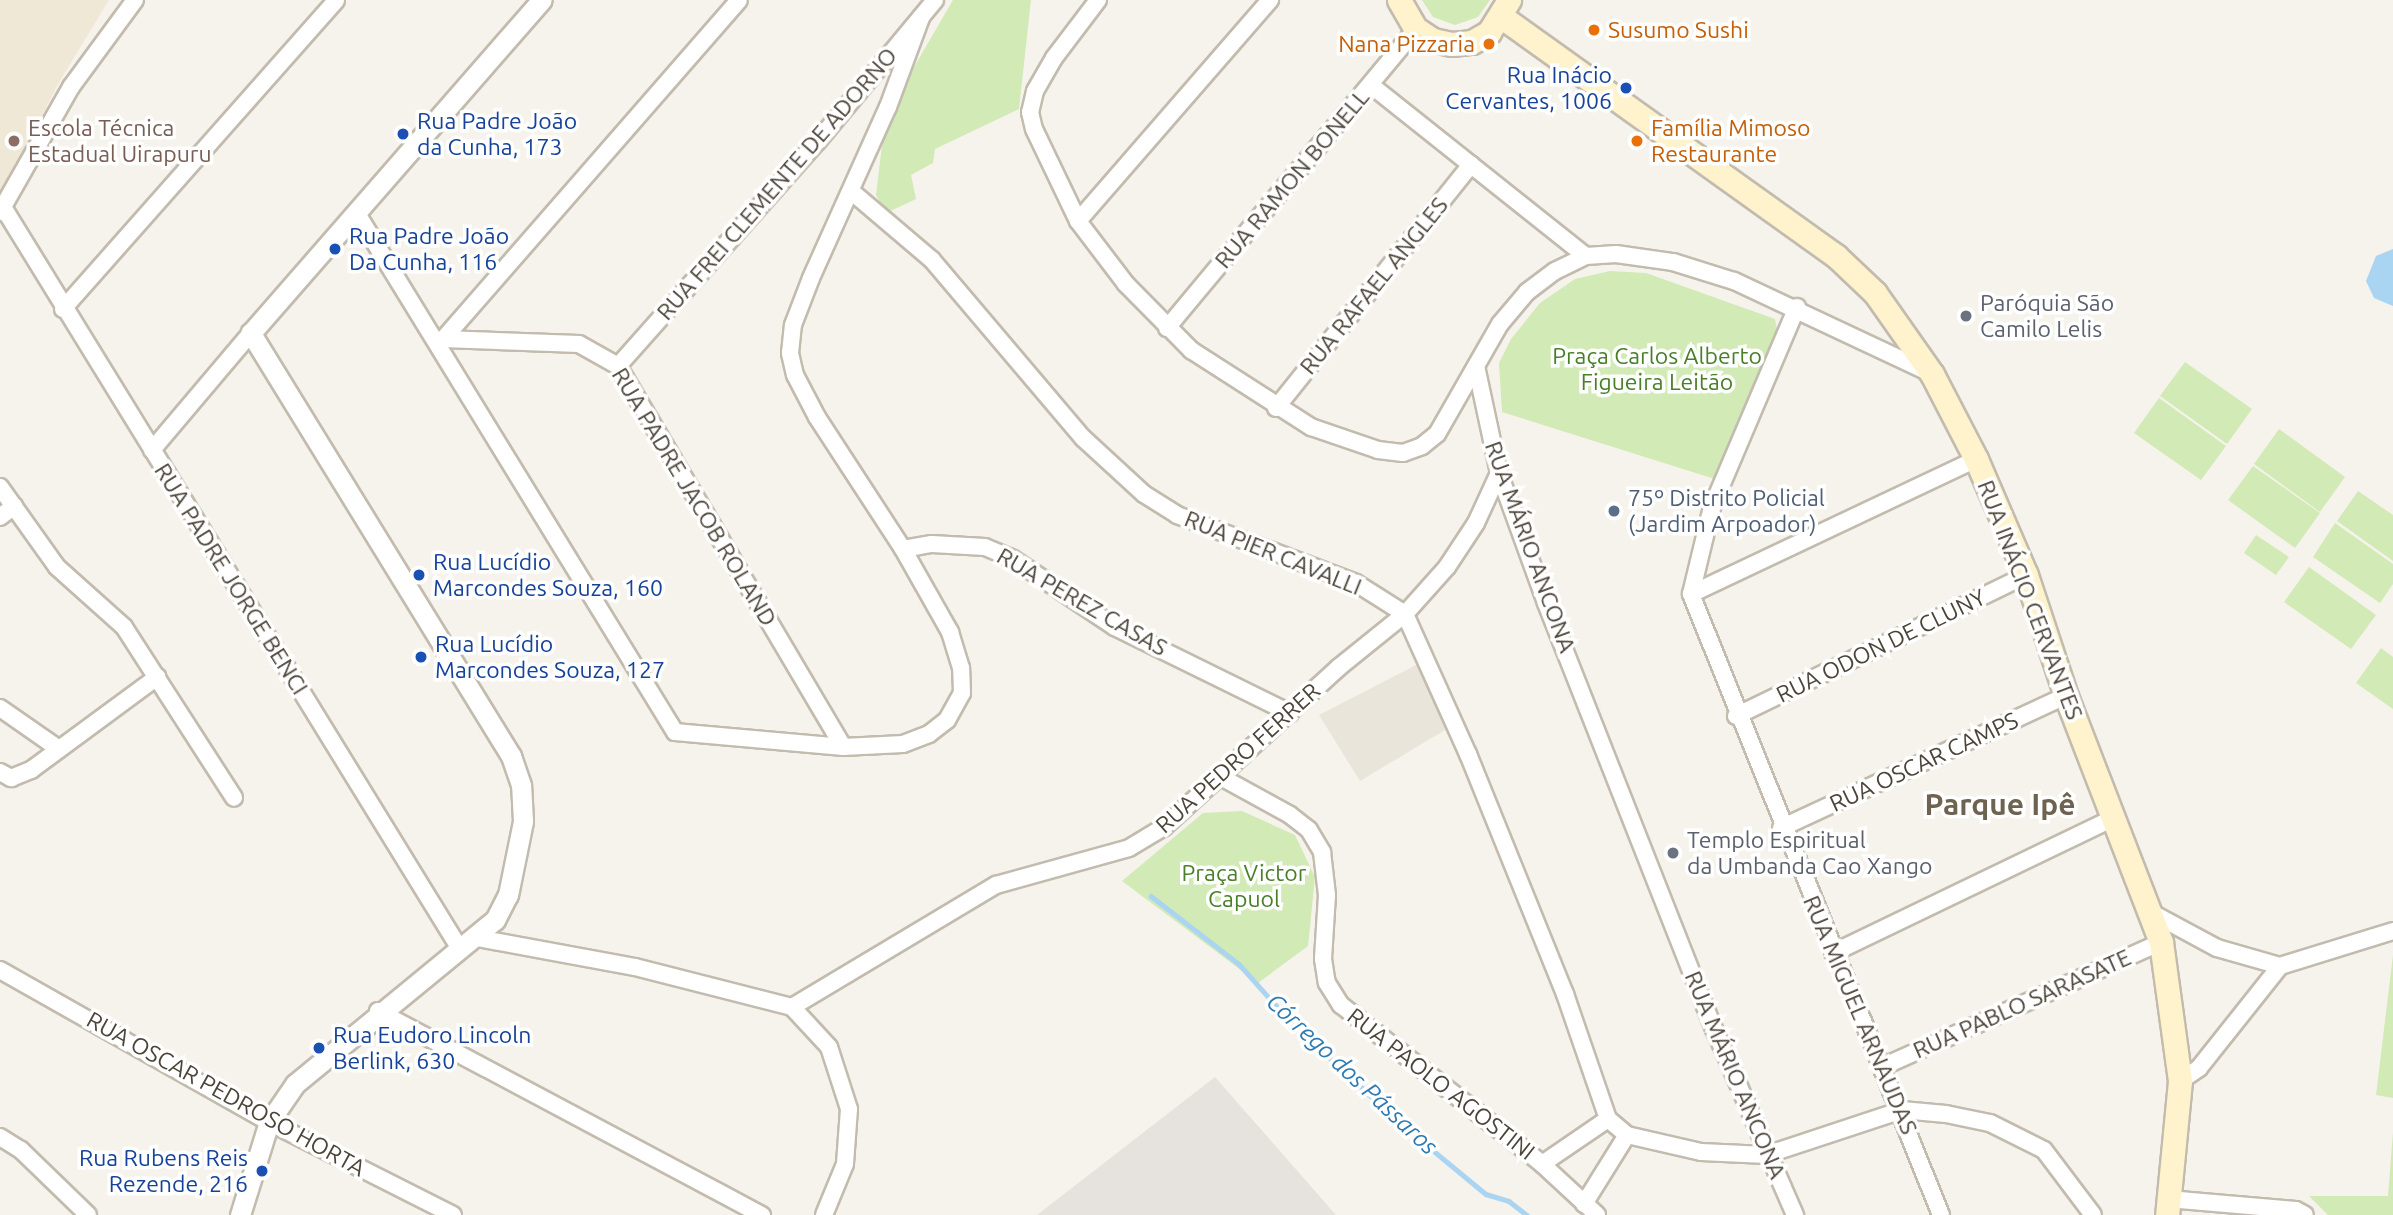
<!DOCTYPE html>
<meta charset="utf-8">
<style>
body{margin:0}
#map{position:relative;width:2393px;height:1215px;overflow:hidden;background:#f6f3ec;font-family:Ubuntu,sans-serif}
div>[style]{position:absolute}
[style*='--x']{left:calc(var(--x)*1px);top:calc(var(--y)*1px);width:calc(var(--w)*1px);rotate:calc(var(--a)*1deg)}
.residential>*{inset:0;background:#eae5da}
.industrial>*{inset:0;background:#e6e2dd}
.education>*{inset:0;background:#efe8d6}
.green>*{inset:0;background:#d2eab5}
.water>*{inset:0;background:#a9d4f2}
.stream>*{height:4.5px;margin:-2.25px;padding:0 2.25px;transform-origin:2.25px;border-radius:2.25px;background:#a9d4f2}
.roads{filter:drop-shadow(2px 0 #c2bbae) drop-shadow(-2px 0 #c2bbae) drop-shadow(0 2px #c2bbae) drop-shadow(0 -2px #c2bbae)}
.minor>*{height:16px;margin:-8px;padding:0 8px;transform-origin:8px;border-radius:8px;background:#fff}
.tertiary>*{height:19px;margin:-9.5px;padding:0 9.5px;transform-origin:9.5px;border-radius:9.5px;background:#fff}
.secondary>*{height:23px;margin:-11.5px;padding:0 11.5px;transform-origin:11.5px;border-radius:11.5px;background:#fff3cd}
.dots>*{width:19px;height:19px;translate:-50% -50%;box-sizing:border-box;border:4px solid #fff;border-radius:50%}
span{translate:-50% -50%;white-space:nowrap;text-align:center;line-height:1.15;-webkit-text-stroke:7px #fff;paint-order:stroke}
.food-label{font-size:23px;color:#c56008}
.left{translate:0 -50%;text-align:left}
.right{translate:-100% -50%;text-align:right}
.transit-label{font-size:23px;color:#164399}
.education-label{font-size:23px;color:#785e54}
.street-label{font-size:23px;color:#4b4439}
.worship-label{font-size:23px;color:#5b616d}
.park-label{font-size:23px;color:#4a7f2a}
.service-label{font-size:23px;color:#4e5e75}
.water-label{font-size:24px;color:#2e7ab2;font-style:italic}
.district-label{font-size:30px;color:#6e6250;font-weight:700}
</style>
<div id="map">
<div class="residential">
<div style="clip-path:polygon(1420px 663px,1445px 730px,1360px 781px,1319px 715px)"></div>
</div>
<div class="industrial">
<div style="clip-path:polygon(1215px 1077px,1336px 1215px,1037px 1215px)"></div>
</div>
<div class="education">
<div style="clip-path:polygon(0 0,109px 0,58px 84px,0 198px)"></div>
</div>
<div class="green">
<div style="clip-path:polygon(953px 0,1031px 0,1019px 109px,935px 149px,933px 163px,911px 175px,916px 199px,886px 213px,876px 195px,882px 145px,903px 86px)"></div>
<div style="clip-path:polygon(1422px 0,1490px 0,1478px 17px,1455px 25px,1433px 17px)"></div>
<div style="clip-path:polygon(1610px 271px,1646px 273px,1775px 319px,1778px 335px,1718px 480px,1502px 412px,1499px 363px,1511px 339px,1540px 303px,1575px 279px)"></div>
<div style="clip-path:polygon(2185px 362px,2252px 409px,2227px 444px,2160px 396px)"></div>
<div style="clip-path:polygon(2159px 398px,2226px 446px,2201px 480px,2134px 433px)"></div>
<div style="clip-path:polygon(2279px 429px,2345px 477px,2320px 512px,2254px 464px)"></div>
<div style="clip-path:polygon(2253px 466px,2320px 513px,2295px 548px,2228px 500px)"></div>
<div style="clip-path:polygon(2358px 491px,2393px 515px,2393px 561px,2337px 521px)"></div>
<div style="clip-path:polygon(2335px 523px,2393px 564px,2393px 584px,2380px 603px,2313px 557px)"></div>
<div style="clip-path:polygon(2256px 535px,2289px 557px,2276px 575px,2244px 553px)"></div>
<div style="clip-path:polygon(2309px 567px,2376px 615px,2351px 649px,2284px 602px)"></div>
<div style="clip-path:polygon(2381px 648px,2393px 657px,2393px 709px,2356px 683px)"></div>
<div style="clip-path:polygon(1242px 811px,1295px 835px,1315px 877px,1308px 946px,1258px 983px,1122px 881px,1203px 813px)"></div>
<div style="clip-path:polygon(2393px 955px,2393px 1098px,2376px 1095px)"></div>
<div style="clip-path:polygon(2393px 1132px,2393px 1215px,2328px 1215px,2309px 1196px,2388px 1196px)"></div>
</div>
<div class="water">
<div style="clip-path:polygon(2393px 249px,2393px 306px,2374px 298px,2366px 281px,2376px 256px)"></div>
</div>
<div class="stream">
<div style="--x:1151;--y:896;--w:111;--a:37.7"></div>
<div style="--x:1239;--y:964;--w:75;--a:48.2"></div>
<div style="--x:1289;--y:1020;--w:153;--a:42.9"></div>
<div style="--x:1401;--y:1124;--w:110;--a:39.5"></div>
<div style="--x:1486;--y:1194;--w:24;--a:17"></div>
<div style="--x:1509;--y:1201;--w:23;--a:38"></div>
</div>
<div class="roads">
<div class="minor">
<div style="--x:1098;--y:0;--w:73;--a:127.2"></div>
<div style="--x:1054;--y:58;--w:38;--a:120"></div>
<div style="--x:1035;--y:91;--w:22;--a:103"></div>
<div style="--x:1030;--y:112;--w:17;--a:77"></div>
<div style="--x:1034;--y:129;--w:102;--a:64.4"></div>
<div style="--x:1078;--y:221;--w:79;--a:52.7"></div>
<div style="--x:1126;--y:284;--w:93;--a:45.4"></div>
<div style="--x:1191;--y:350;--w:143;--a:32.7"></div>
<div style="--x:1311;--y:427;--w:71;--a:18.9"></div>
<div style="--x:1378;--y:450;--w:25;--a:7"></div>
<div style="--x:1403;--y:453;--w:20;--a:-20"></div>
<div style="--x:1422;--y:446;--w:19;--a:-39"></div>
<div style="--x:1437;--y:434;--w:127;--a:-60.2"></div>
<div style="--x:1500;--y:324;--w:42;--a:-49.8"></div>
<div style="--x:1527;--y:292;--w:35;--a:-37"></div>
<div style="--x:1555;--y:271;--w:34;--a:-26"></div>
<div style="--x:1586;--y:256;--w:30;--a:-4"></div>
<div style="--x:1616;--y:254;--w:58;--a:8"></div>
<div style="--x:1673;--y:262;--w:64;--a:17.3"></div>
<div style="--x:1734;--y:281;--w:214;--a:25.1"></div>
<div style="--x:1372;--y:86;--w:273;--a:38.5"></div>
<div style="--x:851;--y:191;--w:106;--a:40.4"></div>
<div style="--x:932;--y:260;--w:233;--a:49.7"></div>
<div style="--x:1083;--y:438;--w:83;--a:42.6"></div>
<div style="--x:1144;--y:494;--w:39;--a:32"></div>
<div style="--x:1177;--y:515;--w:191;--a:20.8"></div>
<div style="--x:1356;--y:583;--w:58;--a:32.3"></div>
<div style="--x:1405;--y:614;--w:154;--a:65.8"></div>
<div style="--x:1468;--y:754;--w:259;--a:68"></div>
<div style="--x:1565;--y:994;--w:132;--a:71"></div>
<div style="--x:3;--y:207;--w:871;--a:58.37"></div>
<div style="--x:0;--y:212;--w:144;--a:-60.4"></div>
<div style="--x:71;--y:87;--w:108;--a:-53.7"></div>
<div style="--x:356;--y:212;--w:610;--a:58.47"></div>
<div style="--x:675;--y:732;--w:169;--a:5.1"></div>
<div style="--x:843;--y:747;--w:60;--a:-2.9"></div>
<div style="--x:903;--y:744;--w:28;--a:-21"></div>
<div style="--x:929;--y:734;--w:23;--a:-38"></div>
<div style="--x:947;--y:720;--w:31;--a:-61"></div>
<div style="--x:962;--y:693;--w:25;--a:-92"></div>
<div style="--x:961;--y:668;--w:38;--a:-107"></div>
<div style="--x:950;--y:632;--w:95;--a:-119.5"></div>
<div style="--x:903;--y:549;--w:158;--a:-123.1"></div>
<div style="--x:817;--y:417;--w:47;--a:-117.6"></div>
<div style="--x:795;--y:375;--w:23;--a:-103"></div>
<div style="--x:790;--y:353;--w:28;--a:-84"></div>
<div style="--x:793;--y:325;--w:50;--a:-69"></div>
<div style="--x:811;--y:278;--w:188;--a:-65.8"></div>
<div style="--x:888;--y:107;--w:95;--a:-69.7"></div>
<div style="--x:1078;--y:221;--w:293;--a:-49"></div>
<div style="--x:1797;--y:307;--w:217;--a:113"></div>
<div style="--x:1712;--y:507;--w:89;--a:103.6"></div>
<div style="--x:1691;--y:594;--w:669;--a:68.07"></div>
<div style="--x:63;--y:309;--w:412;--a:-48.5"></div>
<div style="--x:1167;--y:328;--w:389;--a:-50.2"></div>
<div style="--x:443;--y:339;--w:136;--a:2.1"></div>
<div style="--x:579;--y:344;--w:45;--a:29.4"></div>
<div style="--x:618;--y:366;--w:442;--a:59.4"></div>
<div style="--x:439;--y:344;--w:456;--a:-48.9"></div>
<div style="--x:618;--y:366;--w:301;--a:-48.4"></div>
<div style="--x:818;--y:141;--w:183;--a:-50.3"></div>
<div style="--x:1476;--y:366;--w:109;--a:77.9"></div>
<div style="--x:1499;--y:473;--w:138;--a:70.1"></div>
<div style="--x:1546;--y:603;--w:460;--a:68.5"></div>
<div style="--x:1715;--y:1031;--w:201;--a:66.5"></div>
<div style="--x:1276;--y:408;--w:312;--a:-51.3"></div>
<div style="--x:152;--y:450;--w:153;--a:-49.8"></div>
<div style="--x:0;--y:487;--w:98;--a:54.5"></div>
<div style="--x:57;--y:567;--w:90;--a:41.8"></div>
<div style="--x:124;--y:627;--w:203;--a:57.2"></div>
<div style="--x:0;--y:517;--w:18;--a:-38"></div>
<div style="--x:903;--y:549;--w:29;--a:-10"></div>
<div style="--x:932;--y:544;--w:53;--a:3.2"></div>
<div style="--x:985;--y:547;--w:30;--a:23"></div>
<div style="--x:1013;--y:559;--w:123;--a:33.7"></div>
<div style="--x:1115;--y:627;--w:195;--a:26.2"></div>
<div style="--x:1691;--y:594;--w:315;--a:-25.3"></div>
<div style="--x:0;--y:708;--w:72;--a:34.8"></div>
<div style="--x:1736;--y:716;--w:322;--a:-25.9"></div>
<div style="--x:0;--y:772;--w:13;--a:29"></div>
<div style="--x:11;--y:778;--w:22;--a:-22"></div>
<div style="--x:31;--y:770;--w:157;--a:-36.4"></div>
<div style="--x:1221;--y:777;--w:79;--a:28.8"></div>
<div style="--x:1290;--y:815;--w:24;--a:38"></div>
<div style="--x:1309;--y:830;--w:26;--a:59"></div>
<div style="--x:1322;--y:852;--w:43;--a:83.4"></div>
<div style="--x:1327;--y:895;--w:64;--a:93.6"></div>
<div style="--x:1323;--y:959;--w:24;--a:81"></div>
<div style="--x:1327;--y:983;--w:26;--a:58"></div>
<div style="--x:1341;--y:1005;--w:256;--a:38.3"></div>
<div style="--x:1542;--y:1164;--w:75;--a:42.8"></div>
<div style="--x:1781;--y:828;--w:314;--a:-24.9"></div>
<div style="--x:2152;--y:913;--w:74;--a:28.3"></div>
<div style="--x:2217;--y:948;--w:66;--a:15.9"></div>
<div style="--x:2280;--y:966;--w:118;--a:-17.2"></div>
<div style="--x:477;--y:938;--w:161;--a:10.4"></div>
<div style="--x:635;--y:967;--w:162;--a:14.3"></div>
<div style="--x:792;--y:1007;--w:54;--a:47.2"></div>
<div style="--x:829;--y:1047;--w:65;--a:72.1"></div>
<div style="--x:849;--y:1109;--w:55;--a:94.2"></div>
<div style="--x:845;--y:1164;--w:55;--a:112.4"></div>
<div style="--x:1833;--y:953;--w:313;--a:-25.7"></div>
<div style="--x:0;--y:970;--w:309;--a:29.5"></div>
<div style="--x:269;--y:1122;--w:206;--a:26.8"></div>
<div style="--x:792;--y:1007;--w:238;--a:-30.9"></div>
<div style="--x:996;--y:885;--w:138;--a:-15.5"></div>
<div style="--x:1129;--y:848;--w:41;--a:-31"></div>
<div style="--x:1164;--y:827;--w:236;--a:-42.4"></div>
<div style="--x:1338;--y:668;--w:86;--a:-38.9"></div>
<div style="--x:1405;--y:614;--w:63;--a:-48.2"></div>
<div style="--x:1447;--y:567;--w:53;--a:-56.6"></div>
<div style="--x:1476;--y:523;--w:55;--a:-65.3"></div>
<div style="--x:378;--y:1011;--w:435;--a:28"></div>
<div style="--x:1882;--y:1067;--w:306;--a:-24.1"></div>
<div style="--x:2180;--y:1081;--w:23;--a:-34"></div>
<div style="--x:2199;--y:1068;--w:130;--a:-51.5"></div>
<div style="--x:1608;--y:1119;--w:25;--a:40"></div>
<div style="--x:1627;--y:1135;--w:76;--a:12.9"></div>
<div style="--x:1701;--y:1152;--w:65;--a:2.6"></div>
<div style="--x:1766;--y:1155;--w:143;--a:-18.3"></div>
<div style="--x:1902;--y:1110;--w:44;--a:5.2"></div>
<div style="--x:1946;--y:1114;--w:45;--a:11.6"></div>
<div style="--x:1990;--y:1123;--w:60;--a:26.6"></div>
<div style="--x:2044;--y:1150;--w:81;--a:53"></div>
<div style="--x:0;--y:1137;--w:25;--a:32"></div>
<div style="--x:21;--y:1150;--w:93;--a:44.1"></div>
<div style="--x:1542;--y:1164;--w:80;--a:-34.3"></div>
<div style="--x:2168;--y:1199;--w:128;--a:4.9"></div>
<div style="--x:2296;--y:1210;--w:10;--a:29"></div>
<div style="--x:1584;--y:1204;--w:81;--a:-58.1"></div>
</div>
<div class="tertiary">
<div style="--x:240;--y:1215;--w:97;--a:-72.7"></div>
<div style="--x:269;--y:1122;--w:46;--a:-55.6"></div>
<div style="--x:295;--y:1084;--w:259;--a:-39.4"></div>
<div style="--x:495;--y:920;--w:28;--a:-63"></div>
<div style="--x:508;--y:895;--w:76;--a:-78.5"></div>
<div style="--x:523;--y:821;--w:36;--a:-93"></div>
<div style="--x:521;--y:785;--w:31;--a:-109"></div>
<div style="--x:511;--y:756;--w:497;--a:-121.6"></div>
<div style="--x:251;--y:333;--w:442;--a:-48.9"></div>
</div>
<div class="secondary">
<div style="--x:1399;--y:0;--w:34;--a:60"></div>
<div style="--x:1416;--y:29;--w:20;--a:33"></div>
<div style="--x:1433;--y:40;--w:19;--a:12"></div>
<div style="--x:1452;--y:44;--w:20;--a:-6"></div>
<div style="--x:1472;--y:42;--w:20;--a:-30"></div>
<div style="--x:1489;--y:32;--w:38;--a:-58"></div>
<div style="--x:1502;--y:17;--w:411;--a:35.6"></div>
<div style="--x:1836;--y:256;--w:54;--a:43.5"></div>
<div style="--x:1875;--y:293;--w:99;--a:54.9"></div>
<div style="--x:1932;--y:374;--w:96;--a:62.6"></div>
<div style="--x:1976;--y:459;--w:126;--a:66.7"></div>
<div style="--x:2026;--y:575;--w:127;--a:71.7"></div>
<div style="--x:2066;--y:696;--w:264;--a:68.9"></div>
<div style="--x:2161;--y:942;--w:140;--a:82.2"></div>
<div style="--x:2180;--y:1081;--w:135;--a:95.5"></div>
</div>
</div>
<div class="dots">
<div style="left:1594px;top:30px;background:#e8710a"></div>
<div style="left:1489px;top:44px;background:#e8710a"></div>
<div style="left:1626px;top:88px;background:#1a4fb4"></div>
<div style="left:403px;top:134px;background:#1a4fb4"></div>
<div style="left:14px;top:141px;background:#8d6e63"></div>
<div style="left:1637px;top:141px;background:#e8710a"></div>
<div style="left:335px;top:249px;background:#1a4fb4"></div>
<div style="left:1966px;top:316px;background:#6b7280"></div>
<div style="left:1614px;top:511px;background:#5c6f8a"></div>
<div style="left:419px;top:575px;background:#1a4fb4"></div>
<div style="left:421px;top:657px;background:#1a4fb4"></div>
<div style="left:1673px;top:853px;background:#6b7280"></div>
<div style="left:319px;top:1048px;background:#1a4fb4"></div>
<div style="left:262px;top:1171px;background:#1a4fb4"></div>
</div>
<div class="food-label">
<span class="left" style="left:1608px;top:30px">Susumo Sushi</span>
<span class="right" style="left:1475px;top:44px">Nana Pizzaria</span>
<span class="left" style="left:1651px;top:141px">Família Mimoso<br>Restaurante</span>
</div>
<div class="transit-label">
<span class="right" style="left:1612px;top:88px">Rua Inácio<br>Cervantes, 1006</span>
<span class="left" style="left:417px;top:134px">Rua Padre João<br>da Cunha, 173</span>
<span class="left" style="left:349px;top:249px">Rua Padre João<br>Da Cunha, 116</span>
<span class="left" style="left:433px;top:575px">Rua Lucídio<br>Marcondes Souza, 160</span>
<span class="left" style="left:435px;top:657px">Rua Lucídio<br>Marcondes Souza, 127</span>
<span class="left" style="left:333px;top:1048px">Rua Eudoro Lincoln<br>Berlink, 630</span>
<span class="right" style="left:248px;top:1171px">Rua Rubens Reis<br>Rezende, 216</span>
</div>
<div class="education-label">
<span class="left" style="left:28px;top:141px">Escola Técnica<br>Estadual Uirapuru</span>
</div>
<div class="street-label">
<span style="left:1292px;top:179px;rotate:-50deg">RUA RAMON BONELL</span>
<span style="left:777px;top:184px;rotate:-49deg">RUA FREI CLEMENTE DE ADORNO</span>
<span style="left:1374px;top:286px;rotate:-51deg">RUA RAFAEL ANGLES</span>
<span style="left:694px;top:497px;rotate:59deg">RUA PADRE JACOB ROLAND</span>
<span style="left:1530px;top:547px;rotate:70deg">RUA MÁRIO ANCONA</span>
<span style="left:1273px;top:553px;rotate:22deg">RUA PIER CAVALLI</span>
<span style="left:231px;top:579px;rotate:58deg">RUA PADRE JORGE BENCI</span>
<span style="left:2030px;top:600px;rotate:69deg">RUA INÁCIO CERVANTES</span>
<span style="left:1082px;top:602px;rotate:30deg">RUA PEREZ CASAS</span>
<span style="left:1881px;top:646px;rotate:-26deg">RUA ODON DE CLUNY</span>
<span style="left:1238px;top:758px;rotate:-42deg">RUA PEDRO FERRER</span>
<span style="left:1924px;top:762px;rotate:-25deg">RUA OSCAR CAMPS</span>
<span style="left:2022px;top:1004px;rotate:-24deg">RUA PABLO SARASATE</span>
<span style="left:1860px;top:1015px;rotate:67deg">RUA MIGUEL ARNAUDAS</span>
<span style="left:1735px;top:1075px;rotate:67deg">RUA MÁRIO ANCONA</span>
<span style="left:1441px;top:1084px;rotate:38deg">RUA PAOLO AGOSTINI</span>
<span style="left:226px;top:1094px;rotate:29deg">RUA OSCAR PEDROSO HORTA</span>
</div>
<div class="worship-label">
<span class="left" style="left:1980px;top:316px">Paróquia São<br>Camilo Lelis</span>
<span class="left" style="left:1687px;top:853px">Templo Espiritual<br>da Umbanda Cao Xango</span>
</div>
<div class="park-label">
<span style="left:1657px;top:369px">Praça Carlos Alberto<br>Figueira Leitão</span>
<span style="left:1244px;top:886px">Praça Victor<br>Capuol</span>
</div>
<div class="service-label">
<span class="left" style="left:1628px;top:511px">75º Distrito Policial<br>(Jardim Arpoador)</span>
</div>
<div class="water-label">
<span style="left:1352px;top:1074px;rotate:43deg">Córrego dos Pássaros</span>
</div>
<div class="district-label">
<span style="left:2000px;top:804px">Parque Ipê</span>
</div>
</div>
